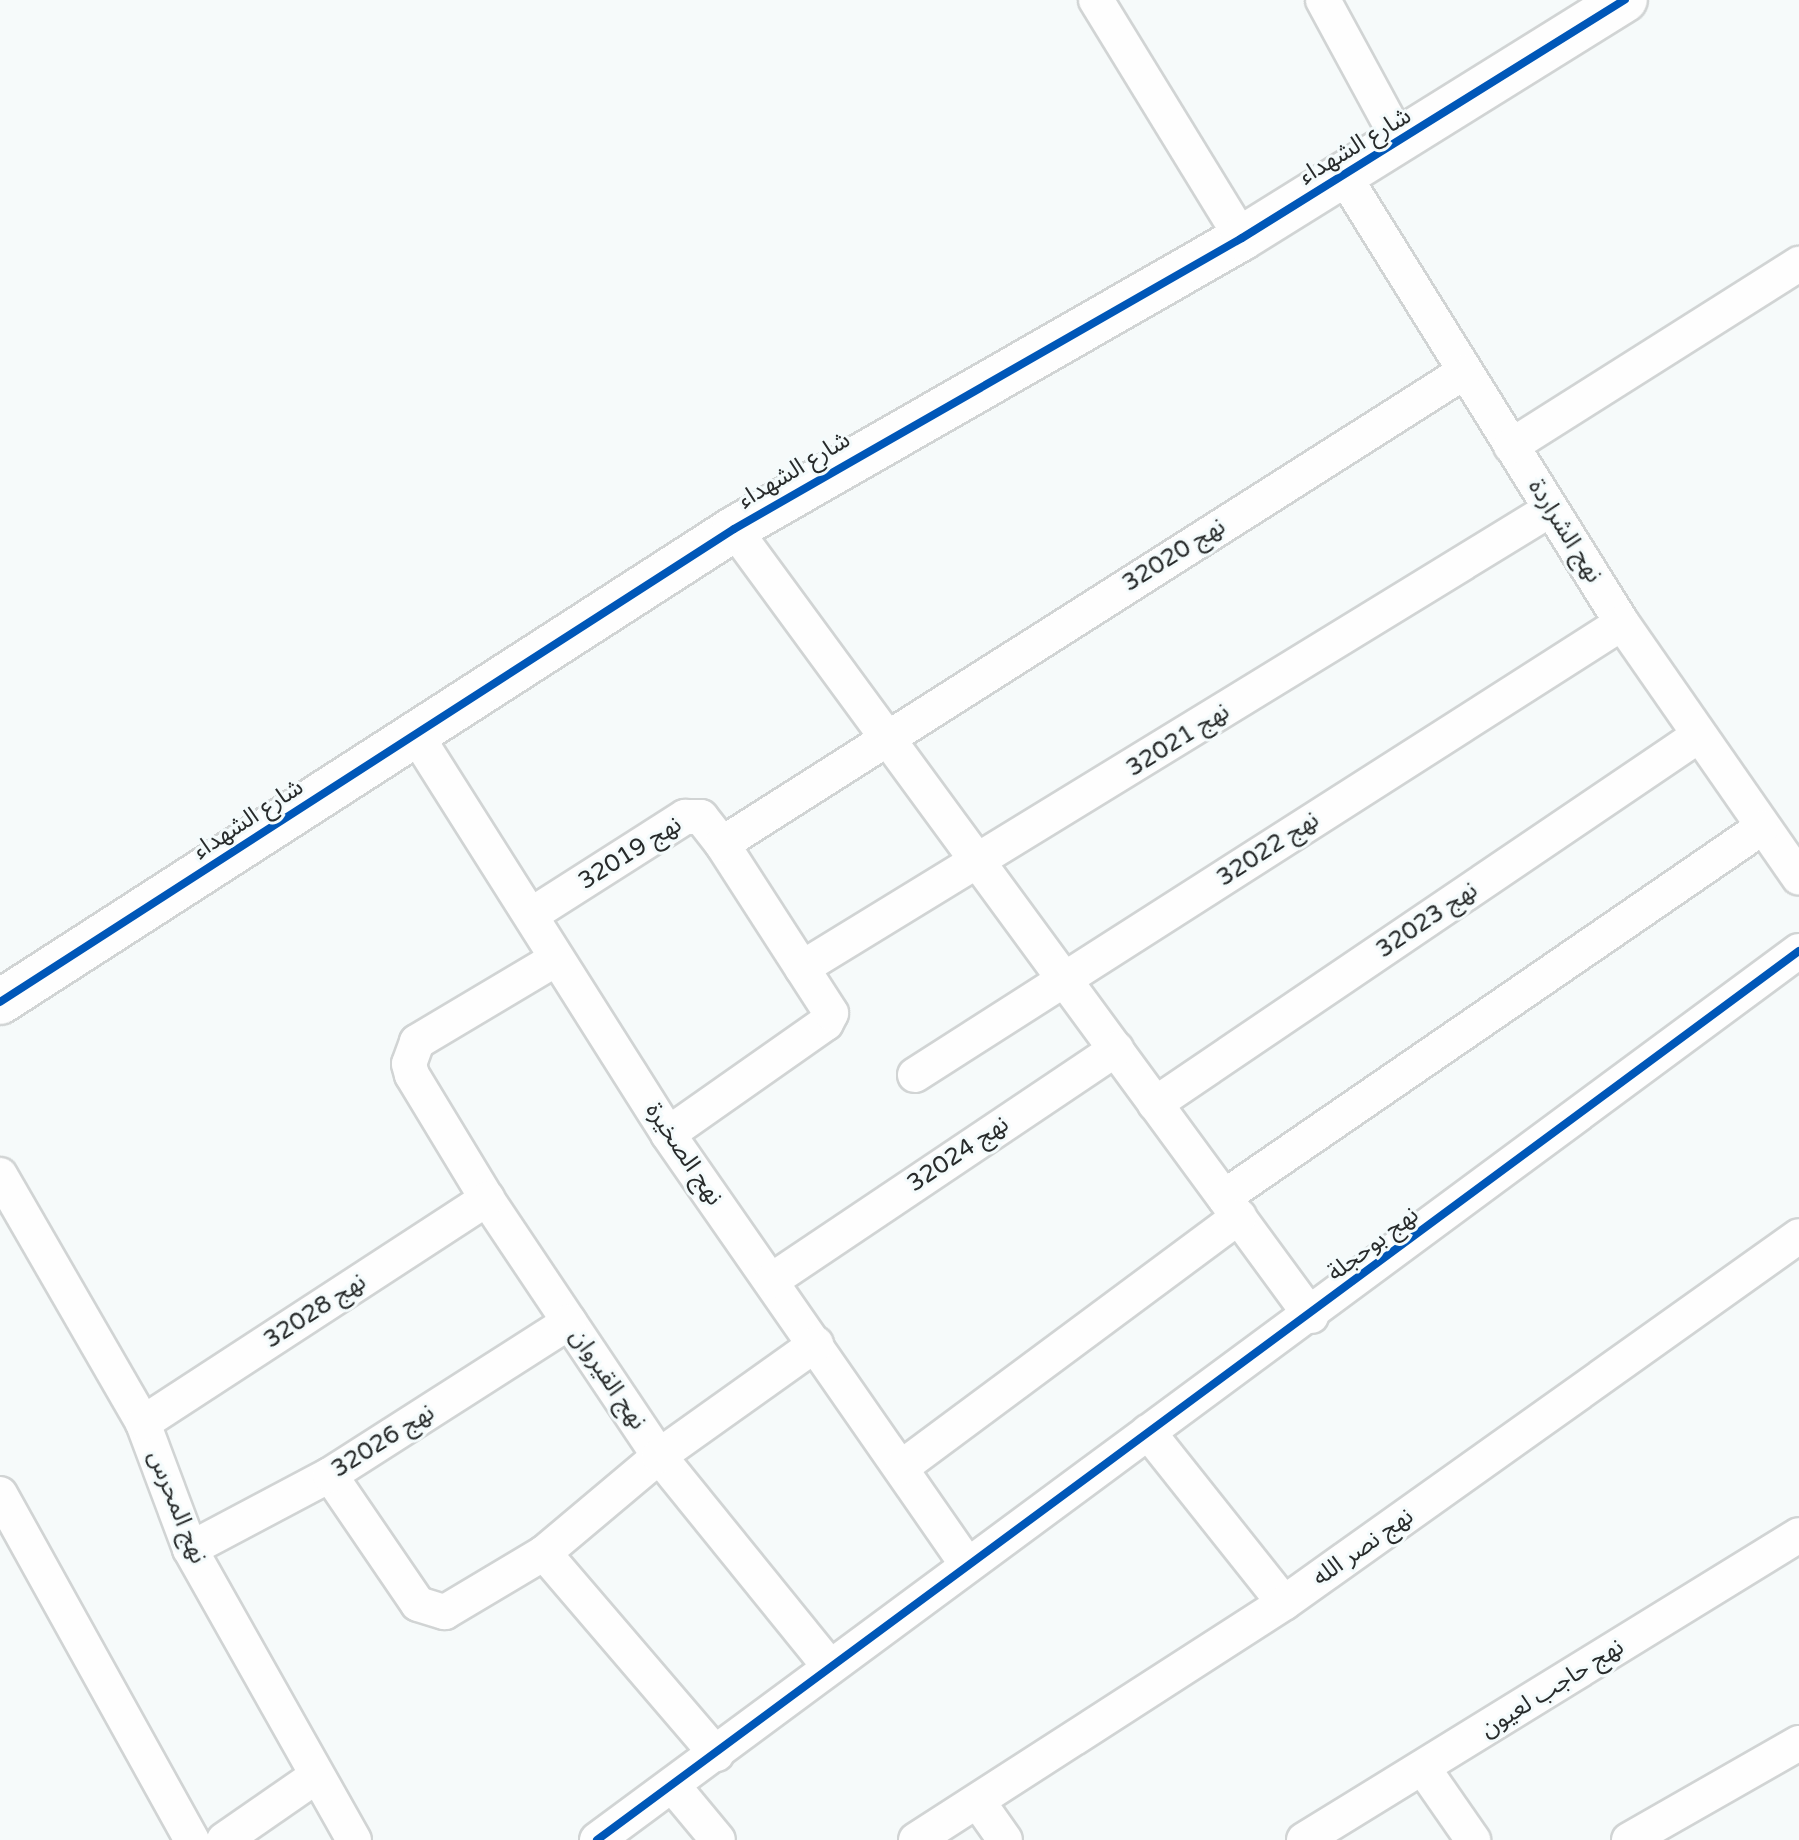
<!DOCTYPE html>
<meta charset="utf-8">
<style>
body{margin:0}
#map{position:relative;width:1799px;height:1840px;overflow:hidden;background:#f6fafa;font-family:"Varela Round","Noto Sans Arabic",sans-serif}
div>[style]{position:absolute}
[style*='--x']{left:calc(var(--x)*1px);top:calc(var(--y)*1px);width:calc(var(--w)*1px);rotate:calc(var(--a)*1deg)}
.roads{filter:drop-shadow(2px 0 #d1d4d4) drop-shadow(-2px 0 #d1d4d4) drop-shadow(0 2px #d1d4d4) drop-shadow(0 -2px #d1d4d4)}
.street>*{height:34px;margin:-17px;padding:0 17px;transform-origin:17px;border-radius:17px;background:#fefefe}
.secondary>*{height:44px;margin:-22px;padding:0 22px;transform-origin:22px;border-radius:22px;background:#fefefe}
.cycleway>*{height:8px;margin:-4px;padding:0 4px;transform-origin:4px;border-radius:4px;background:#0057b8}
span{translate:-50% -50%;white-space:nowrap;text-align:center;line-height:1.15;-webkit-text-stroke:6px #f4fbfc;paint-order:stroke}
.street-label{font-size:24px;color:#282b2b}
</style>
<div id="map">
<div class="roads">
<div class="street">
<div style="--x:1096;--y:0;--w:279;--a:58.5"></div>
<div style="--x:1323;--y:0;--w:162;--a:61.5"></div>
<div style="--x:1344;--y:176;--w:526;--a:58.12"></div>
<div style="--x:1622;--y:623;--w:310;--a:55.2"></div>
<div style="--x:1511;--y:446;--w:341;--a:-32.3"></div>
<div style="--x:734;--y:529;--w:976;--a:53.75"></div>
<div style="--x:416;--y:735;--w:472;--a:57.7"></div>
<div style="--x:668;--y:1134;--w:522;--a:55.21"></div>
<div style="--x:531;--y:915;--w:183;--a:-32.5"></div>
<div style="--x:685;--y:817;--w:16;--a:0"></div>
<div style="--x:701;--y:817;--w:34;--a:52"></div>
<div style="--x:556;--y:959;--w:162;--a:149.2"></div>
<div style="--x:417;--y:1042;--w:23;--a:110"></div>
<div style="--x:409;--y:1064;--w:11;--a:75"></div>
<div style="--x:412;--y:1075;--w:145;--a:58.8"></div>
<div style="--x:487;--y:1199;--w:309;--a:56.2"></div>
<div style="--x:659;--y:1456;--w:269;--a:51"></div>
<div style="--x:802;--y:968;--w:878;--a:-31.5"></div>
<div style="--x:915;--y:1075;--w:839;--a:-32.59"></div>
<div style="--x:1155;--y:1104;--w:656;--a:-34.13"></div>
<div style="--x:668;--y:1134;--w:193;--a:-35.1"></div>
<div style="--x:826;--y:1023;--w:11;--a:-63"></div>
<div style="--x:831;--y:1013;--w:201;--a:-122.8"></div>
<div style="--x:722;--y:844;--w:879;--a:-32.46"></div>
<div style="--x:0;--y:1175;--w:286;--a:60"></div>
<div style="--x:143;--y:1423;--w:134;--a:69.5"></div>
<div style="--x:190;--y:1549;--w:334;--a:60.6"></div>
<div style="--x:1224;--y:1197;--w:652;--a:-34.49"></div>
<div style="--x:771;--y:1281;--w:416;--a:-33.9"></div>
<div style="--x:143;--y:1423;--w:411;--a:-33.1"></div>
<div style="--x:1148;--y:1432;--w:218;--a:51.5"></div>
<div style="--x:902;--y:1467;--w:420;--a:-36.6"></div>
<div style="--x:330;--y:1475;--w:156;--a:55.7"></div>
<div style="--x:418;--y:1604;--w:28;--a:17"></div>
<div style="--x:445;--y:1612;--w:115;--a:-30.8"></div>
<div style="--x:544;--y:1553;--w:150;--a:-40.1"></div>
<div style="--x:659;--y:1456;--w:193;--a:-35.5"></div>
<div style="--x:0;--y:1494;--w:396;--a:61"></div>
<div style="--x:190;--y:1549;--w:158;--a:-27.9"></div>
<div style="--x:330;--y:1475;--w:284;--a:-32.6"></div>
<div style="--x:544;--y:1553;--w:265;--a:49.4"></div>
<div style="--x:1423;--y:1768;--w:88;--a:55.2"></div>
<div style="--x:673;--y:1786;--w:70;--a:50.2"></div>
<div style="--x:979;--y:1803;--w:45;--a:54.9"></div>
<div style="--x:224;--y:1840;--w:111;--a:-34.7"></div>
<div style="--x:597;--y:1840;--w:1495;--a:-36.49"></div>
<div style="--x:916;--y:1840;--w:438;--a:-32.8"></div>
<div style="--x:1284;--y:1603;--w:632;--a:-35.47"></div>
<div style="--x:1304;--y:1840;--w:581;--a:-31.64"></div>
<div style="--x:1629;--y:1840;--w:196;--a:-29.7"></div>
</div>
<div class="secondary">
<div style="--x:0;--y:1002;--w:873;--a:-32.8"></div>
<div style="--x:734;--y:529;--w:585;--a:-29.81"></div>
<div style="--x:1242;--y:238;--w:451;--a:-31.9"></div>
</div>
</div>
<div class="cycleway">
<div style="--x:0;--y:1002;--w:873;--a:-32.8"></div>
<div style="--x:734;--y:529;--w:585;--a:-29.81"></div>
<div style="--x:1242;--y:238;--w:451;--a:-31.9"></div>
<div style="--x:597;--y:1840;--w:1495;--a:-36.49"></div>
</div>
<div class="street-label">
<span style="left:1355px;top:146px;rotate:-31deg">شارع الشهداء</span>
<span style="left:794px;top:470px;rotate:-31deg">شارع الشهداء</span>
<span style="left:1565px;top:531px;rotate:58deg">نهج الشراردة</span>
<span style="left:1174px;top:555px;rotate:-32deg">نهج 32020</span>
<span style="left:1178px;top:740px;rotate:-32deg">نهج 32021</span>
<span style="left:248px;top:819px;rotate:-33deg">شارع الشهداء</span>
<span style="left:1268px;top:849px;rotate:-33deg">نهج 32022</span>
<span style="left:630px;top:853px;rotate:-32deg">نهج 32019</span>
<span style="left:1427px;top:920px;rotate:-34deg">نهج 32023</span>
<span style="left:684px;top:1154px;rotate:56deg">نهج الصخيرة</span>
<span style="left:958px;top:1154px;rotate:-34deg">نهج 32024</span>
<span style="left:1373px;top:1244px;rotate:-37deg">نهج بوحجلة</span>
<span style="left:315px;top:1311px;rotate:-33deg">نهج 32028</span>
<span style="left:608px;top:1379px;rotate:56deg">نهج القيروان</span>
<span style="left:383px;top:1441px;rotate:-32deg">نهج 32026</span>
<span style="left:177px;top:1507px;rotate:68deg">نهج المحرس</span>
<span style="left:1363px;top:1547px;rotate:-35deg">نهج نصر الله</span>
<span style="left:1552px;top:1688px;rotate:-32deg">نهج حاجب لعيون</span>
</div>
</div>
